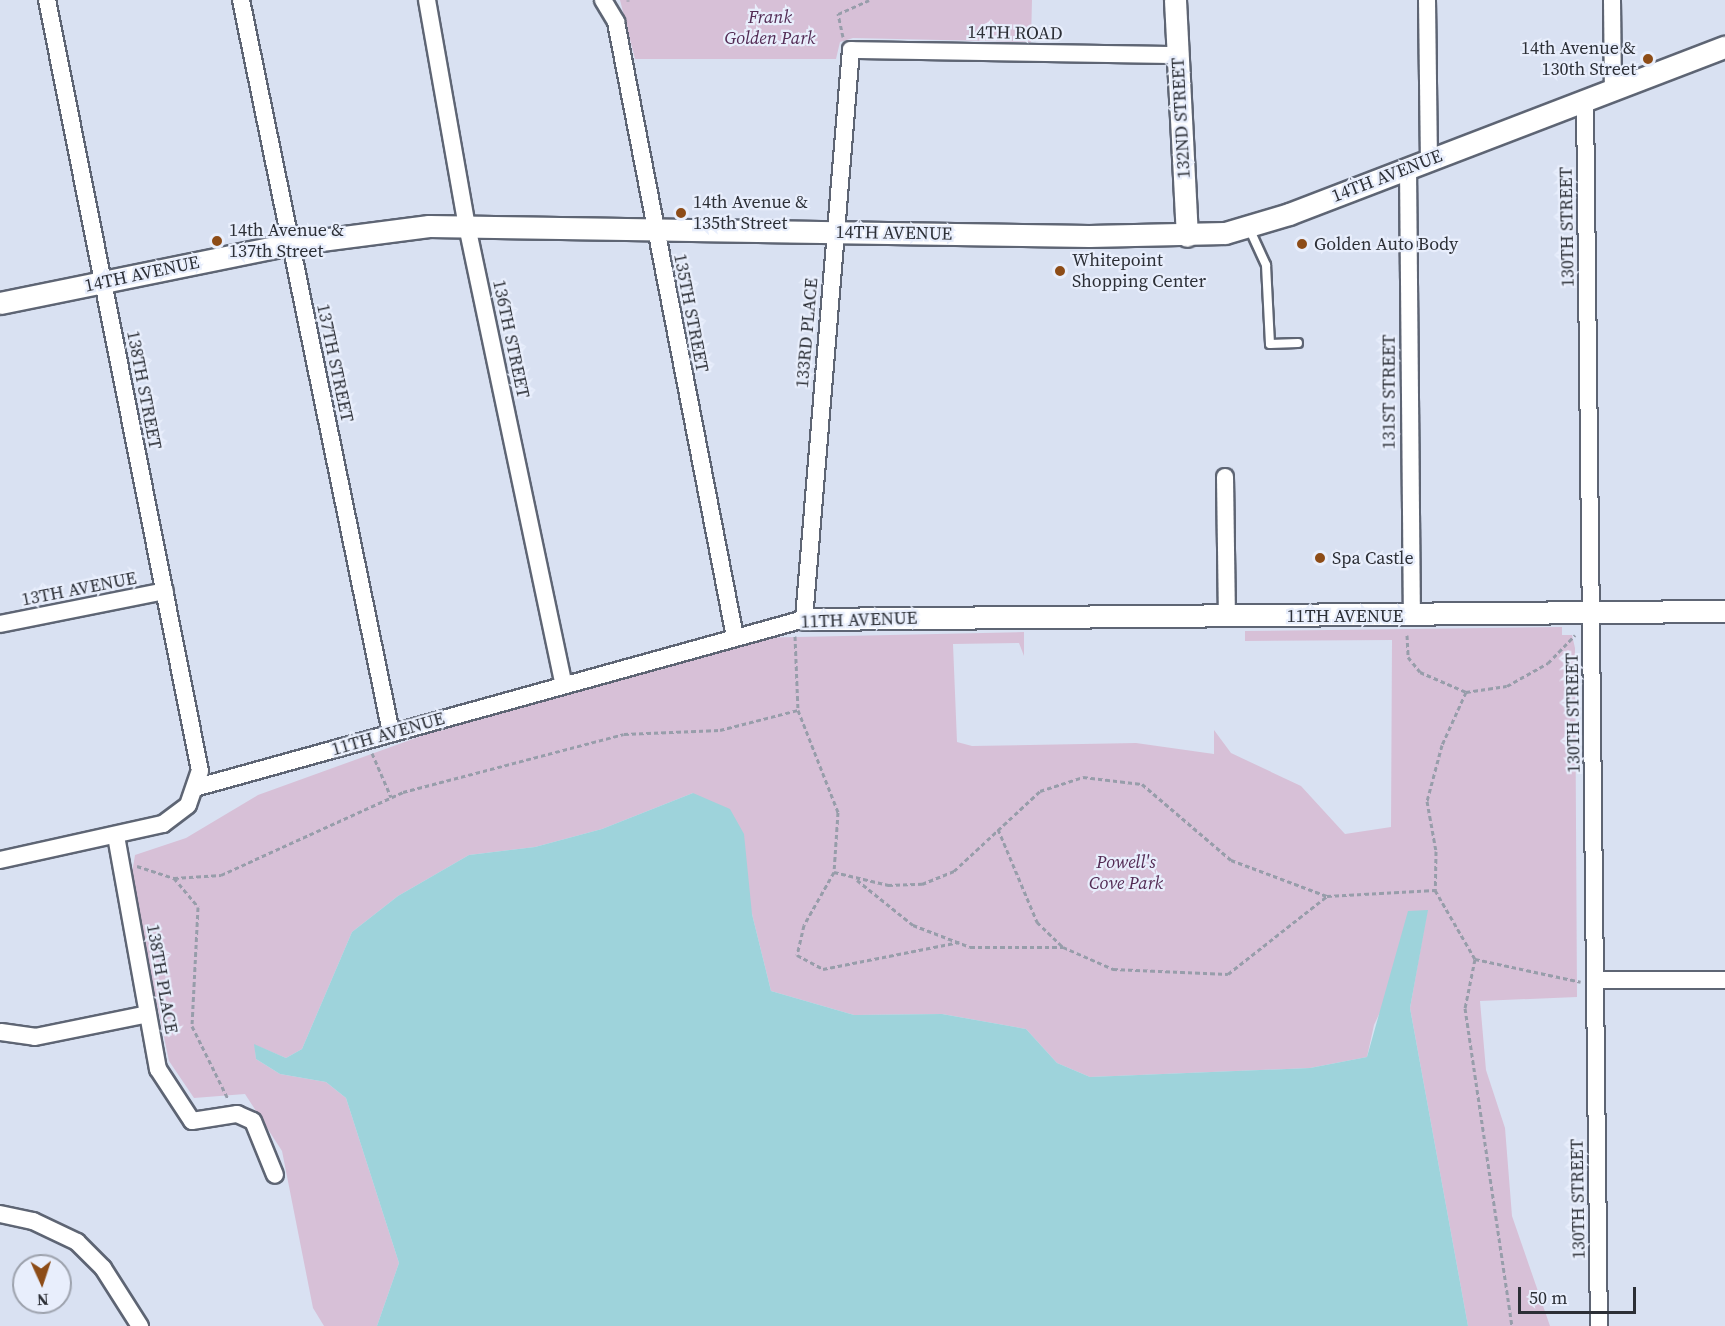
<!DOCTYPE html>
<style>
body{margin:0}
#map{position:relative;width:1725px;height:1326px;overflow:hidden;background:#d9e1f2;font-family:"Source Serif 4",serif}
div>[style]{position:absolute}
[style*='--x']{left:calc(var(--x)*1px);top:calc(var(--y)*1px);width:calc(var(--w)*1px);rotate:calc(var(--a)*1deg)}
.green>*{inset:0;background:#d7c0d7}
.water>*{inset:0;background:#9ed3db}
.path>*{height:3px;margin-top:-1.5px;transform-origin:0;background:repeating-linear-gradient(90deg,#979daa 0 4.5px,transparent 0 7.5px)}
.roads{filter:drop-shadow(2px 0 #5e6574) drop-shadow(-2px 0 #5e6574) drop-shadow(0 2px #5e6574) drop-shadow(0 -2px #5e6574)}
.service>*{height:8px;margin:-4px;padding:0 4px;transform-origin:4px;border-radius:4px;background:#fff}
.minor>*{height:16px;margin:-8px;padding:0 8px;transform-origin:8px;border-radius:8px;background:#fff}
.tertiary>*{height:21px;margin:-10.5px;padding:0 10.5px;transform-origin:10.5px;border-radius:10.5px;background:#fff}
.dots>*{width:16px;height:16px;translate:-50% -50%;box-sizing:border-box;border:3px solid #e8eefc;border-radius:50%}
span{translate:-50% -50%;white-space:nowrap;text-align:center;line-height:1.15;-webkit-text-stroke:4.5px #e8eefc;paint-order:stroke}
.park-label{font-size:18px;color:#532b54;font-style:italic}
.street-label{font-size:18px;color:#2c2f36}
.poi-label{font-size:18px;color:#2c2f36}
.right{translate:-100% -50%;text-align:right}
.left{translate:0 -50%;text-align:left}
.north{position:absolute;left:12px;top:1254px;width:60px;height:60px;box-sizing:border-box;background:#e8eefc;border:2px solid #9da2ad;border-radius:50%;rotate:177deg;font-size:16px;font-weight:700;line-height:24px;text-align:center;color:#2c2f36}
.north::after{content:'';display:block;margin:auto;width:21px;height:27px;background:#8d4c17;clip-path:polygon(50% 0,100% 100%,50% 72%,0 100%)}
.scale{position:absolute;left:1518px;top:1287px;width:118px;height:27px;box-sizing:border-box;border:3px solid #2c2f36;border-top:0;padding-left:8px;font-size:18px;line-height:21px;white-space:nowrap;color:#2c2f36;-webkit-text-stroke:4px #e8eefc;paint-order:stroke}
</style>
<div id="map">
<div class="green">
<div style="clip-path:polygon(620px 0,1032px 0,1031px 42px,853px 38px,840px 42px,836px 59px,635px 59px)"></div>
<div style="clip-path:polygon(1562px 627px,1562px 635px,1572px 635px,1575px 648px,1577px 997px,1480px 1001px,1486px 1070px,1505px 1128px,1512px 1216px,1550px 1326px,1468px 1326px,1410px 1008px,1427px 912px,1374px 1025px,1367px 1057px,1310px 1068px,1090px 1077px,1057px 1063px,1026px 1029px,942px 1014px,854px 1015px,771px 991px,752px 914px,693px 793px,602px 829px,535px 847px,469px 855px,398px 896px,352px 932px,302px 1049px,286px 1058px,255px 1045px,256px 1059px,280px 1074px,326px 1082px,346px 1098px,399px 1263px,377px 1326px,324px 1326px,313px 1308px,282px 1151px,245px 1094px,194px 1098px,169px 1061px,131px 880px,135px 855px,186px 838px,258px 795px,471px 718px,752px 638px,1024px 632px,1024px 656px,1019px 643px,953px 644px,957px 742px,972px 746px,1136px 743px,1214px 754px,1214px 730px,1231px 753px,1301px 786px,1345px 834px,1391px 827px,1392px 640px,1245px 641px,1245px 631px)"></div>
</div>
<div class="water">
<div style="clip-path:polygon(693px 793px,730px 809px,744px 834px,752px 914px,771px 991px,854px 1015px,942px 1014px,1026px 1029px,1057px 1063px,1090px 1077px,1310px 1068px,1367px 1057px,1408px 911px,1428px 910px,1410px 1008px,1468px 1326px,377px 1326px,399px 1263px,346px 1098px,326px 1082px,280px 1074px,256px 1059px,254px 1044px,286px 1058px,302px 1049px,352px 932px,398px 896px,469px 855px,535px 847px,602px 829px)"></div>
</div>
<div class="path">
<div style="--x:628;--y:0;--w:1;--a:90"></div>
<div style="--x:843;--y:37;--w:24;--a:-102"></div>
<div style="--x:838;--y:14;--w:34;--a:-24"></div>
<div style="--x:1407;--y:635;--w:22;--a:87"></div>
<div style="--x:1408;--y:657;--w:19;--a:51"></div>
<div style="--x:1420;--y:672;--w:50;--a:23.5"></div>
<div style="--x:1466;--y:692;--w:58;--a:114.4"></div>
<div style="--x:1442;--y:745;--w:58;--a:105"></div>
<div style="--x:1427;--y:801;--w:51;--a:79.8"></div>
<div style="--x:1436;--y:851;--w:39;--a:91"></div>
<div style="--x:1435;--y:890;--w:80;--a:59.9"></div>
<div style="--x:1475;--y:959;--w:50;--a:101.5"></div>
<div style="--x:1465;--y:1008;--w:321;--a:81.6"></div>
<div style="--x:795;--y:636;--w:74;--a:87.7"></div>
<div style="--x:798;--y:710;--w:110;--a:68.6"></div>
<div style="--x:838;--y:812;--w:60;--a:93.8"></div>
<div style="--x:834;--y:872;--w:61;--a:119.5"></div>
<div style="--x:804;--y:925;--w:31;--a:103"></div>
<div style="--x:797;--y:955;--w:30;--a:28"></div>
<div style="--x:823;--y:969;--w:139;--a:-11.2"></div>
<div style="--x:1466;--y:692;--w:41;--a:-8.3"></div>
<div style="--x:1507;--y:686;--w:47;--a:-29.3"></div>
<div style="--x:1548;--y:663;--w:39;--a:-46"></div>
<div style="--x:372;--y:753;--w:48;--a:66.6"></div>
<div style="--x:998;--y:829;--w:101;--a:67.2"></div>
<div style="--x:1037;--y:922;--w:36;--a:44"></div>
<div style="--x:1063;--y:947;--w:55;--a:23.7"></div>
<div style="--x:1113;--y:969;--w:115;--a:2.5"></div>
<div style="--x:1228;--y:974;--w:126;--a:-38.2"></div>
<div style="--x:1327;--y:896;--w:108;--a:-3.2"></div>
<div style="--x:137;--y:866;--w:39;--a:18"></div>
<div style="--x:174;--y:878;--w:47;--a:-3.7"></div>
<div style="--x:221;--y:875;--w:200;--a:-24.5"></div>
<div style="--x:403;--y:792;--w:228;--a:-14.7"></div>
<div style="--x:624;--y:734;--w:96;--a:-2.4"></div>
<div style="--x:720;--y:730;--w:81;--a:-14.4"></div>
<div style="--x:834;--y:872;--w:56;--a:13.5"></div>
<div style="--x:888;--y:885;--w:34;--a:-2"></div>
<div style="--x:922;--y:884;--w:35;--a:-22"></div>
<div style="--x:954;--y:871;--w:117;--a:-42.9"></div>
<div style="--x:1040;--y:791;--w:45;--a:-18"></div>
<div style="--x:1083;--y:777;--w:59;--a:6.8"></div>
<div style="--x:1142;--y:784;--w:117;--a:40.5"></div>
<div style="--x:1231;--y:860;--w:103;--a:20.6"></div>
<div style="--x:174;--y:878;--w:38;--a:50"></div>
<div style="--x:198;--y:907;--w:119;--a:92.9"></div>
<div style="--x:192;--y:1026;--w:81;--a:63.7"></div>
<div style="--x:857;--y:880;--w:72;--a:38.8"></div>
<div style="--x:913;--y:925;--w:61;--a:21.1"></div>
<div style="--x:970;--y:947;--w:93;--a:0"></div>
<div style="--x:1475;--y:959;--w:108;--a:12.2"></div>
</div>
<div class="roads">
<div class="service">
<div style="--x:1249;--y:228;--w:41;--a:65.3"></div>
<div style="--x:1266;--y:265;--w:79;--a:87.1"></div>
<div style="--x:1270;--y:344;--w:28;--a:-2"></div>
</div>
<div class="minor">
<div style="--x:241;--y:0;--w:748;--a:78.43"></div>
<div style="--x:427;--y:0;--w:230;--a:80"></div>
<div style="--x:467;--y:226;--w:469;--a:78.1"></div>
<div style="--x:603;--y:0;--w:26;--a:59"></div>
<div style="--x:616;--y:22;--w:626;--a:79.05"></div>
<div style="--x:1427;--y:0;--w:159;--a:89.3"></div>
<div style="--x:1612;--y:0;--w:89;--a:89.4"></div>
<div style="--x:1585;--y:100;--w:1226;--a:89.35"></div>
<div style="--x:1408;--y:167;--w:449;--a:89.5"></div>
<div style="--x:1225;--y:477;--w:138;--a:89.2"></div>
<div style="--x:0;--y:624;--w:168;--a:-11.3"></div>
<div style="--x:198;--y:787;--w:629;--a:-15.49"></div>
<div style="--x:804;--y:619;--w:571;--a:-85.28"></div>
<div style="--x:851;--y:50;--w:327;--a:0.9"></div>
<div style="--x:116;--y:836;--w:237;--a:79.8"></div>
<div style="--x:158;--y:1069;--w:62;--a:56.8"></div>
<div style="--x:192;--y:1121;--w:46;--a:-8.8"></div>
<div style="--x:237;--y:1114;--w:17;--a:24"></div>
<div style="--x:253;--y:1121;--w:58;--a:67.8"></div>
<div style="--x:0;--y:860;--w:167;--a:-12.5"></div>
<div style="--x:163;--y:824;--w:31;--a:-37"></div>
<div style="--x:188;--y:805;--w:36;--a:-71"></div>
<div style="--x:200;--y:771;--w:786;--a:-101.22"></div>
<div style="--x:1595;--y:980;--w:130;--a:0"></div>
<div style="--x:1;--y:1032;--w:34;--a:8"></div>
<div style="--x:35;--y:1037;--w:115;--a:-11.5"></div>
<div style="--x:0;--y:1214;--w:34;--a:12"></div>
<div style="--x:33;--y:1221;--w:49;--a:25.5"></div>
<div style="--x:77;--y:1242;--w:37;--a:45"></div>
<div style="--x:103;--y:1268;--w:69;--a:57.5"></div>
</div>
<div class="tertiary">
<div style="--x:1175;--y:0;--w:236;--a:87.1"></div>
<div style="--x:0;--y:303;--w:296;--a:-11.5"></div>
<div style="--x:290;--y:244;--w:140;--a:-7.4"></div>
<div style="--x:429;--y:226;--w:660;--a:0.87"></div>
<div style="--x:1089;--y:236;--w:136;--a:-1.3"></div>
<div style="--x:1225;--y:233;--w:67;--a:-16.5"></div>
<div style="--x:1289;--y:214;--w:467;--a:-21"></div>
<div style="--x:804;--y:619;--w:921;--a:-0.5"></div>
</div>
</div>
<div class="dots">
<div style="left:1648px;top:59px;background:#8d4c17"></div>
<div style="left:681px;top:213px;background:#8d4c17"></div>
<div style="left:217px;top:241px;background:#8d4c17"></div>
<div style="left:1302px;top:244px;background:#8d4c17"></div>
<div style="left:1060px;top:271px;background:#8d4c17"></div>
<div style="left:1320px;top:558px;background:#8d4c17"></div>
</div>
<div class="park-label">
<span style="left:770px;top:28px">Frank<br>Golden Park</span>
<span style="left:1126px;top:873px">Powell's<br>Cove Park</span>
</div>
<div class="street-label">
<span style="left:1015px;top:33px;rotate:1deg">14TH ROAD</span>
<span style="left:1181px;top:118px;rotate:-93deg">132ND STREET</span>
<span style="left:1387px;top:176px;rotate:-21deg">14TH AVENUE</span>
<span style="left:1567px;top:227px;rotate:-91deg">130TH STREET</span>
<span style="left:894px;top:233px;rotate:1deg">14TH AVENUE</span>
<span style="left:142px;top:274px;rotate:-12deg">14TH AVENUE</span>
<span style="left:691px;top:313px;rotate:79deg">135TH STREET</span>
<span style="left:807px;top:333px;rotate:-85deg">133RD PLACE</span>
<span style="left:511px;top:339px;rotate:78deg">136TH STREET</span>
<span style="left:335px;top:363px;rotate:78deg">137TH STREET</span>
<span style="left:144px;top:390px;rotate:79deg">138TH STREET</span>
<span style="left:1389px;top:392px;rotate:-90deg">131ST STREET</span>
<span style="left:79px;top:589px;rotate:-11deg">13TH AVENUE</span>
<span style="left:1345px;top:616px">11TH AVENUE</span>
<span style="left:859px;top:620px;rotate:-2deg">11TH AVENUE</span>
<span style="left:1573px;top:713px;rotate:-91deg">130TH STREET</span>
<span style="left:388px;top:734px;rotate:-16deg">11TH AVENUE</span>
<span style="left:162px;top:979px;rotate:80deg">138TH PLACE</span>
<span style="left:1578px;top:1199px;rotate:-91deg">130TH STREET</span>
</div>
<div class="poi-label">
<span class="right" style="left:1636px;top:59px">14th Avenue &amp;<br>130th Street</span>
<span class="left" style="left:693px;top:213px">14th Avenue &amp;<br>135th Street</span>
<span class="left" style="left:229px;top:241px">14th Avenue &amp;<br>137th Street</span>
<span class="left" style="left:1314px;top:244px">Golden Auto Body</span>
<span class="left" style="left:1072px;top:271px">Whitepoint<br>Shopping Center</span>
<span class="left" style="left:1332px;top:558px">Spa Castle</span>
</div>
<div class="north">N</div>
<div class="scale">50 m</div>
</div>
